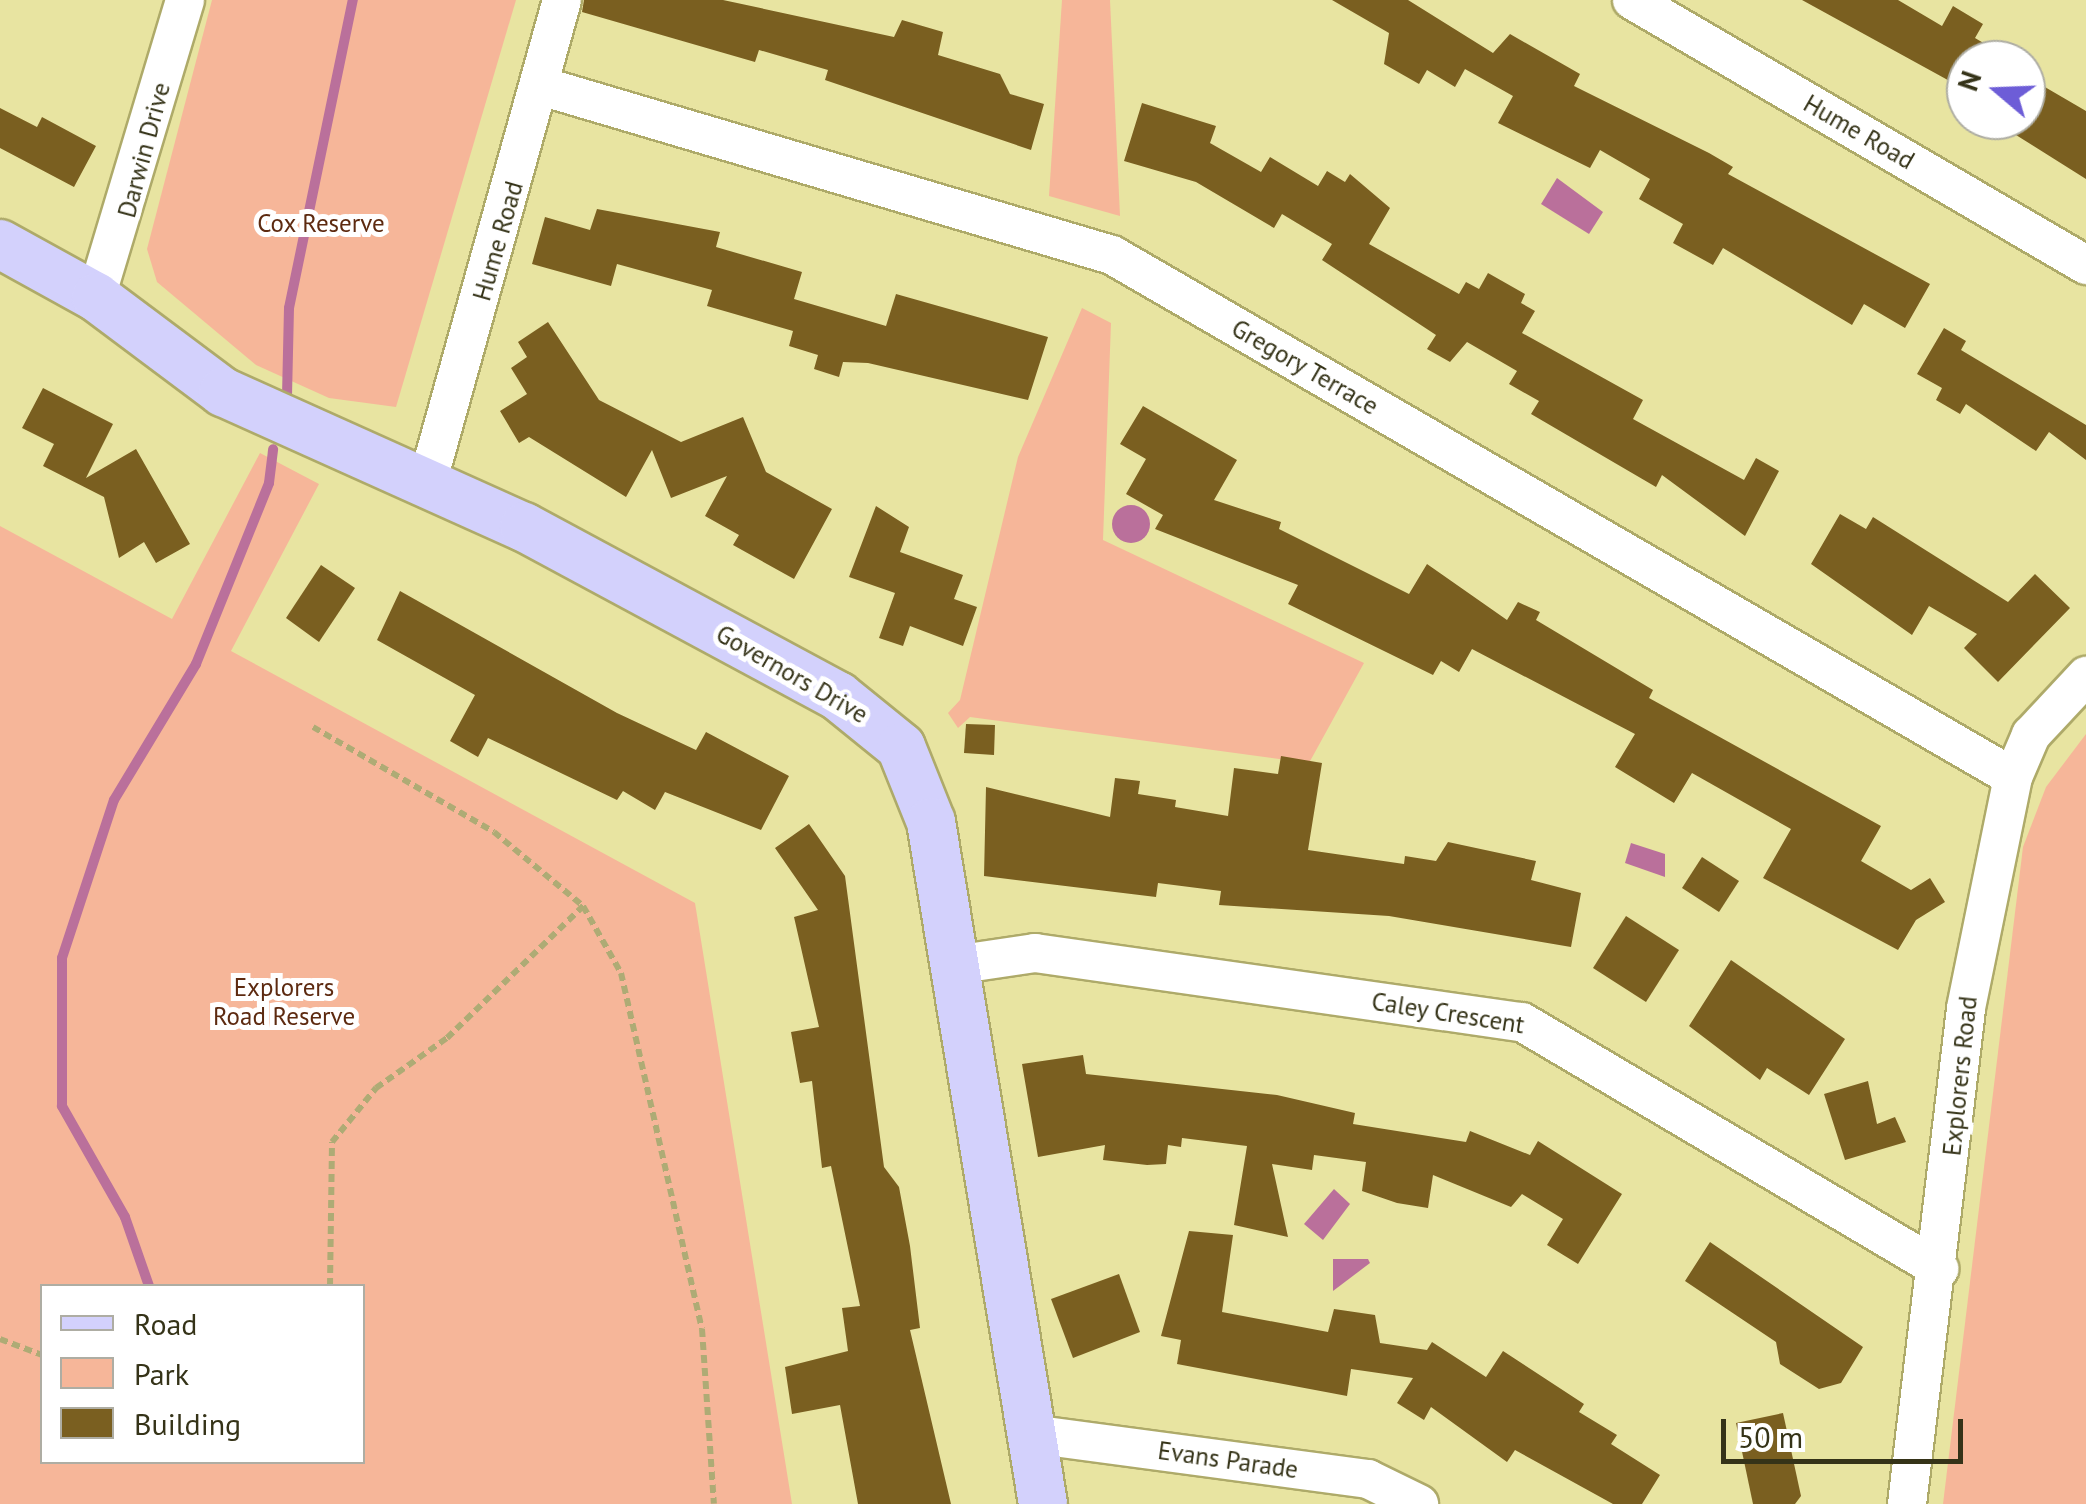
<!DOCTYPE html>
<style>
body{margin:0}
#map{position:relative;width:2086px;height:1504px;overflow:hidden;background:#e8e4a1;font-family:"PT Sans",sans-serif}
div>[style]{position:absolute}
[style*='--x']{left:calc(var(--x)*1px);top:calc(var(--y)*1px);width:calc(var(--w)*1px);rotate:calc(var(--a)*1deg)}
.green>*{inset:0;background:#f6b699}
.water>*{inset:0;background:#ba709b}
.round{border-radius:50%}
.stream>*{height:10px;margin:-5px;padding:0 5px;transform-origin:5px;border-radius:5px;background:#ba709b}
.building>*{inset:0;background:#7a5f20}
.path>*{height:6px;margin-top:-3px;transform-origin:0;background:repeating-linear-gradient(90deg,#aeab75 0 8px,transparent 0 13px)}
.roads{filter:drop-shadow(2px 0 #aeaa69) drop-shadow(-2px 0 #aeaa69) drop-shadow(0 2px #aeaa69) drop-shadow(0 -2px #aeaa69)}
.minor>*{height:38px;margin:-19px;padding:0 19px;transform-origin:19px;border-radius:19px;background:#fff}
.major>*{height:48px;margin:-24px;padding:0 24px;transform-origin:24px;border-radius:24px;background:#d3d1fc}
span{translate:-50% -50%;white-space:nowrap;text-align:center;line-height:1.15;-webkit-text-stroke:10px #fff;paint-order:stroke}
.street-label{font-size:25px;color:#353318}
.park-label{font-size:25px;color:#5d2a10}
.legend{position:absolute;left:40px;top:1284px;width:325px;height:180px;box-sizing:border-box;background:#fff;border:2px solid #aeada3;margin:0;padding:12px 18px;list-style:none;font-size:30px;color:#353318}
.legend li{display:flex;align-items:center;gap:20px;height:50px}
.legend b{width:50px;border:2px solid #aeada3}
.north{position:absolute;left:1946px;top:40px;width:100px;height:100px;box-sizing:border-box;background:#fff;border:2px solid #aeada3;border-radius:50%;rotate:289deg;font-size:28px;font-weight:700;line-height:40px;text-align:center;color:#353318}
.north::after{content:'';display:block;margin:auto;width:35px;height:45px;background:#6d5dd7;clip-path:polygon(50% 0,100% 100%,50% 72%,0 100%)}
.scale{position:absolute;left:1721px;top:1419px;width:242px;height:45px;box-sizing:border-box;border:5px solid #353318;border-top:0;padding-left:12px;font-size:30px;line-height:35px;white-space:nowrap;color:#353318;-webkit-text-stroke:8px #fff;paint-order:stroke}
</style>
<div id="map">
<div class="green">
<div style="clip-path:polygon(212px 0,516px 0,396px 407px,329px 398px,256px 365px,157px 282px,147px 249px)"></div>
<div style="clip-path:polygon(1062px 0,1110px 0,1120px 216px,1049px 196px)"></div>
<div style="clip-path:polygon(1082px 308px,1111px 323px,1103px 540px,1364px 663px,1309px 763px,970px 717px,958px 728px,948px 713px,960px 700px,1018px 457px)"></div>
<div style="clip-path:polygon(evenodd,260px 453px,319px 484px,231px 651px,695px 903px,792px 1504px,0 1504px,0 526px,172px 619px,260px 453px,42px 1286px,362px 1286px,362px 1462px,42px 1462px,42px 1286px)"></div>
<div style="clip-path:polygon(2086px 734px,2086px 1504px,1943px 1504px,2023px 847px,2046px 787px)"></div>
</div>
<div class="water">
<div style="clip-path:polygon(1557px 178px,1603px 212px,1589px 234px,1541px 204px)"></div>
<div class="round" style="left:1112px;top:505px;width:38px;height:38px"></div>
<div style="clip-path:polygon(1631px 843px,1665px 854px,1665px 877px,1625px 863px)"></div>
<div style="clip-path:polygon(1334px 1189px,1350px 1204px,1323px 1240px,1304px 1224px)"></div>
<div style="clip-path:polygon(1333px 1259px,1368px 1259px,1370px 1263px,1333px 1291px)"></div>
</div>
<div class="stream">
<div style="--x:287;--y:396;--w:88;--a:-88.7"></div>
<div style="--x:289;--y:308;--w:315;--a:-78.3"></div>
<div style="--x:149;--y:1286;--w:73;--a:-109.2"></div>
<div style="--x:125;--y:1217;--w:128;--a:-119.6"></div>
<div style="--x:62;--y:1106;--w:148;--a:-90"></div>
<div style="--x:62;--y:958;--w:166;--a:-71.8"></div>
<div style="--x:114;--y:800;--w:159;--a:-58.9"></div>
<div style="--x:196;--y:664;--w:195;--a:-68"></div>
<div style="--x:269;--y:483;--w:34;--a:-83"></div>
</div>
<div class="building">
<div style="clip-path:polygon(584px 0,723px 0,894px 37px,902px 20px,943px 32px,938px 55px,1000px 74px,1010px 94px,1044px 104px,1031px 150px,825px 80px,828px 70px,759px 50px,755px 62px,582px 12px)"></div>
<div style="clip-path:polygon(1332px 0,1408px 0,1493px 53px,1510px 34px,1580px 74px,1574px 86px,1709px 153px,1733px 167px,1728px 174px,1930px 284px,1905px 328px,1864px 304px,1852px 325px,1723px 248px,1713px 265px,1673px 243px,1683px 224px,1639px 199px,1650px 179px,1600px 150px,1590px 168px,1498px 123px,1513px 96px,1465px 69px,1455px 87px,1427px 70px,1419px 84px,1384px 64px,1389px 33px)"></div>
<div style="clip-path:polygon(1802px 0,1898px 0,1942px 26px,1953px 6px,1983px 24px,1975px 38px,2012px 60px,1966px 60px,1966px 90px)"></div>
<div style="clip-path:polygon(2026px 76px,2086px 111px,2086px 179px,1992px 120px,2026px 120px)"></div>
<div style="clip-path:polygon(1142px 103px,1216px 126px,1210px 143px,1261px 172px,1270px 157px,1318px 186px,1327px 171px,1345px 182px,1350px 174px,1390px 208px,1369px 244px,1459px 294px,1466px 282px,1479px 289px,1488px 273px,1525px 294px,1521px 303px,1535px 311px,1522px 333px,1643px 400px,1633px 419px,1744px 480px,1756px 458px,1779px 471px,1745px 536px,1662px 475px,1656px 487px,1531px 414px,1539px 401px,1509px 384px,1517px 371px,1467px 342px,1450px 362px,1427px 349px,1436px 335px,1322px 260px,1332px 244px,1282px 214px,1274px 228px,1196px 182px,1124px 161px)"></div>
<div style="clip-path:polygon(0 108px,37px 127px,42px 117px,96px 146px,74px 187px,0 148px)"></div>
<div style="clip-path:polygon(597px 209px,720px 232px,716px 247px,802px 272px,794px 299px,886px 326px,896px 294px,1048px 337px,1028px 400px,868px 363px,843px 362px,839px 377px,814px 369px,818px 355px,789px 346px,793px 331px,707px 306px,712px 290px,617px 264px,611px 286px,532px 264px,545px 217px,590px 230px)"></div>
<div style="clip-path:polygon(548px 322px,599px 400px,681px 442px,743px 417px,766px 472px,832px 509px,794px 579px,733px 545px,739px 535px,705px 516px,727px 476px,671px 498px,652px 450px,626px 497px,529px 437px,519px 443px,500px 411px,527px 394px,511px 368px,527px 357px,518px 342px)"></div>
<div style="clip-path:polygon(1944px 328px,1966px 341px,1961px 350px,2086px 425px,2086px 460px,2049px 432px,2036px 451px,1966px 404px,1960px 414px,1936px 400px,1942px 388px,1917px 374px)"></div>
<div style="clip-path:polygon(43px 388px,113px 424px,86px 478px,136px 449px,190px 544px,156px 563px,144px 542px,119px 558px,104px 497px,43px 466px,54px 444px,22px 428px)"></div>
<div style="clip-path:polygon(1143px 406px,1237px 460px,1214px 500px,1281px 522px,1279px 529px,1409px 594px,1427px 564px,1507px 620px,1518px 602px,1540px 612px,1536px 620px,1653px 690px,1649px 698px,1881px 826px,1861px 861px,1911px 890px,1930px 878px,1945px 902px,1916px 920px,1898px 950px,1763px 878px,1791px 829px,1692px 773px,1674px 803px,1615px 767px,1635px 734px,1472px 649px,1459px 672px,1441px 661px,1433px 675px,1288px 604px,1298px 585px,1155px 529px,1163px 515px,1126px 494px,1146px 459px,1120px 444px)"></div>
<div style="clip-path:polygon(876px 506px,909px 527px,900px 552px,963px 575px,954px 599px,977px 607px,963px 646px,910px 626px,903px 646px,879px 638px,895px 593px,849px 577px)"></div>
<div style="clip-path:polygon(1840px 514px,1866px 529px,1873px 517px,2008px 602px,2035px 574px,2070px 608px,1998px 682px,1964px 648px,1977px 634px,1929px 606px,1912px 635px,1811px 564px)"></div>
<div style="clip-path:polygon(321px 565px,355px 588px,319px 642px,286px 618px)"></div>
<div style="clip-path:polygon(400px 591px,617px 713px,696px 750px,706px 732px,789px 776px,761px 830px,665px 792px,655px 810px,623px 791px,617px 800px,488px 738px,478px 757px,450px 741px,475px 695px,377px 640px)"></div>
<div style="clip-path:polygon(966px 724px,995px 725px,994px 755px,964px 753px)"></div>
<div style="clip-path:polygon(1281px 756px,1322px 763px,1308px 850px,1404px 864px,1405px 856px,1436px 861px,1448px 842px,1536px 861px,1531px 880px,1581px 893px,1571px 947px,1389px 916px,1219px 905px,1221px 891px,1158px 883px,1156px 897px,984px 876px,986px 787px,1110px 817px,1115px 778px,1140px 781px,1138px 794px,1176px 800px,1175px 807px,1228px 816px,1234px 768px,1278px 774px)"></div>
<div style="clip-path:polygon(809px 824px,845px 876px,884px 1167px,899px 1187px,910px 1246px,920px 1328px,910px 1330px,951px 1504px,858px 1504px,840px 1405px,792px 1414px,785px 1367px,848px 1351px,842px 1308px,860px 1306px,831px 1166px,822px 1168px,812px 1081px,800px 1083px,791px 1032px,819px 1027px,794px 917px,818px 910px,775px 848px)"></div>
<div style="clip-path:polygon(1702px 857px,1739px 881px,1719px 912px,1682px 888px)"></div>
<div style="clip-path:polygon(1626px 916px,1679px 950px,1646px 1002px,1593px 968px)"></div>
<div style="clip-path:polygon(1731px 960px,1845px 1039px,1809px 1095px,1767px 1068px,1760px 1080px,1689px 1026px)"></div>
<div style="clip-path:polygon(1083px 1055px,1086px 1074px,1277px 1095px,1355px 1113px,1353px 1124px,1466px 1142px,1470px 1131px,1530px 1155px,1538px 1141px,1622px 1194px,1578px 1264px,1547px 1245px,1563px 1219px,1522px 1194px,1511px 1207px,1433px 1175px,1428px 1208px,1397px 1203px,1362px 1191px,1366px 1162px,1314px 1155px,1312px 1170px,1272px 1164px,1288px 1237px,1234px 1225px,1247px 1146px,1182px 1138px,1181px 1147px,1168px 1145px,1166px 1164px,1147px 1165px,1103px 1160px,1105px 1145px,1038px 1157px,1022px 1064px)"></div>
<div style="clip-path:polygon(1868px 1081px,1877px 1124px,1895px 1117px,1906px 1142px,1845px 1160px,1824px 1094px)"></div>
<div style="clip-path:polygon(1189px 1231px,1233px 1235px,1222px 1312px,1328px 1332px,1334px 1309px,1375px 1315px,1380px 1343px,1427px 1350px,1432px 1342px,1486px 1377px,1503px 1351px,1584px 1404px,1579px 1412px,1617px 1435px,1611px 1444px,1660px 1475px,1642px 1504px,1613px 1504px,1515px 1450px,1507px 1462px,1431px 1407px,1424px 1420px,1397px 1403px,1413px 1378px,1351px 1369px,1347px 1396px,1177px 1364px,1181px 1340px,1161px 1336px)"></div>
<div style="clip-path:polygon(1710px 1242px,1863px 1347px,1841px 1383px,1819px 1389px,1780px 1364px,1776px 1342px,1685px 1281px)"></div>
<div style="clip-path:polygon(1119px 1274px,1140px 1332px,1073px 1358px,1051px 1299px)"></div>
<div style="clip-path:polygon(1783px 1413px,1801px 1496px,1795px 1504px,1753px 1504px,1736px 1423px)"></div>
</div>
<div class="path">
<div style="--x:313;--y:727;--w:209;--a:30.1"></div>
<div style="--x:494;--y:832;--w:116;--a:39.7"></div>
<div style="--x:583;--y:906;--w:77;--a:60.4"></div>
<div style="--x:621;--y:973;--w:365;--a:77.2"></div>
<div style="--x:702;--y:1329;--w:175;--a:86.1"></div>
<div style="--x:330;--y:1286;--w:144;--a:-89.2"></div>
<div style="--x:332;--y:1142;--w:70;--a:-50.8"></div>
<div style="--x:376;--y:1088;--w:87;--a:-35.2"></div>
<div style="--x:447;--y:1038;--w:190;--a:-44.1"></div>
<div style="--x:0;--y:1339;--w:45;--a:20.9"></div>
</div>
<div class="roads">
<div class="minor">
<div style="--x:1632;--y:0;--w:526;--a:30.27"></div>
<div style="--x:541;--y:86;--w:595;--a:16.49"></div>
<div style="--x:1112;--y:255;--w:1041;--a:30.09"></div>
<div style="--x:96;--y:297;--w:310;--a:-73.3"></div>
<div style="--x:428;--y:480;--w:498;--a:-74.4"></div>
<div style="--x:954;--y:965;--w:82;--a:-8.4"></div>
<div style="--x:1035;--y:953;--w:492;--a:8.1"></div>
<div style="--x:1522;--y:1022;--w:485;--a:30.6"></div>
<div style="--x:1031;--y:1434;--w:340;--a:7.6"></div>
<div style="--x:1368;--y:1479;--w:57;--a:26.1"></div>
<div style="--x:1907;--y:1504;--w:499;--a:-83.2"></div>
<div style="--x:1966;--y:1008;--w:236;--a:-78.5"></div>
<div style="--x:2013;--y:777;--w:46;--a:-66.8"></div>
<div style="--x:2031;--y:735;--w:81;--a:-47"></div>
</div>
<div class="major">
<div style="--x:0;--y:244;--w:110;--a:28.9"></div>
<div style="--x:96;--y:297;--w:159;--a:36.8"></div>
<div style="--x:223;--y:392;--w:330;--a:24.2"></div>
<div style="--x:524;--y:527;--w:357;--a:28.3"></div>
<div style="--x:838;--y:696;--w:81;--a:39"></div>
<div style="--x:901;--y:747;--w:81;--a:68.2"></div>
<div style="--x:931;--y:822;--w:691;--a:80.67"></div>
</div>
</div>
<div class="street-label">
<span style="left:1859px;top:132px;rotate:30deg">Hume Road</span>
<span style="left:144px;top:150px;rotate:-75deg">Darwin Drive</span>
<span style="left:498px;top:241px;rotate:-74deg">Hume Road</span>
<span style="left:1305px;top:367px;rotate:30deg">Gregory Terrace</span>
<span style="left:792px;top:674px;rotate:30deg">Governors Drive</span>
<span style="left:1448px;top:1013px;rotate:9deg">Caley Crescent</span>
<span style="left:1960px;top:1076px;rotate:-84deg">Explorers Road</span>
<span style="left:1228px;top:1460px;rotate:8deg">Evans Parade</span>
</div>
<div class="park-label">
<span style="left:321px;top:223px">Cox Reserve</span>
<span style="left:284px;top:1002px">Explorers<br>Road Reserve</span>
</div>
<ul class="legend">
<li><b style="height:12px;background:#d3d1fc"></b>Road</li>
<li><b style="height:28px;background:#f6b699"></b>Park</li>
<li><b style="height:28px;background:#7a5f20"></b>Building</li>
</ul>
<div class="north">N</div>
<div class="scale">50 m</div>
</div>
